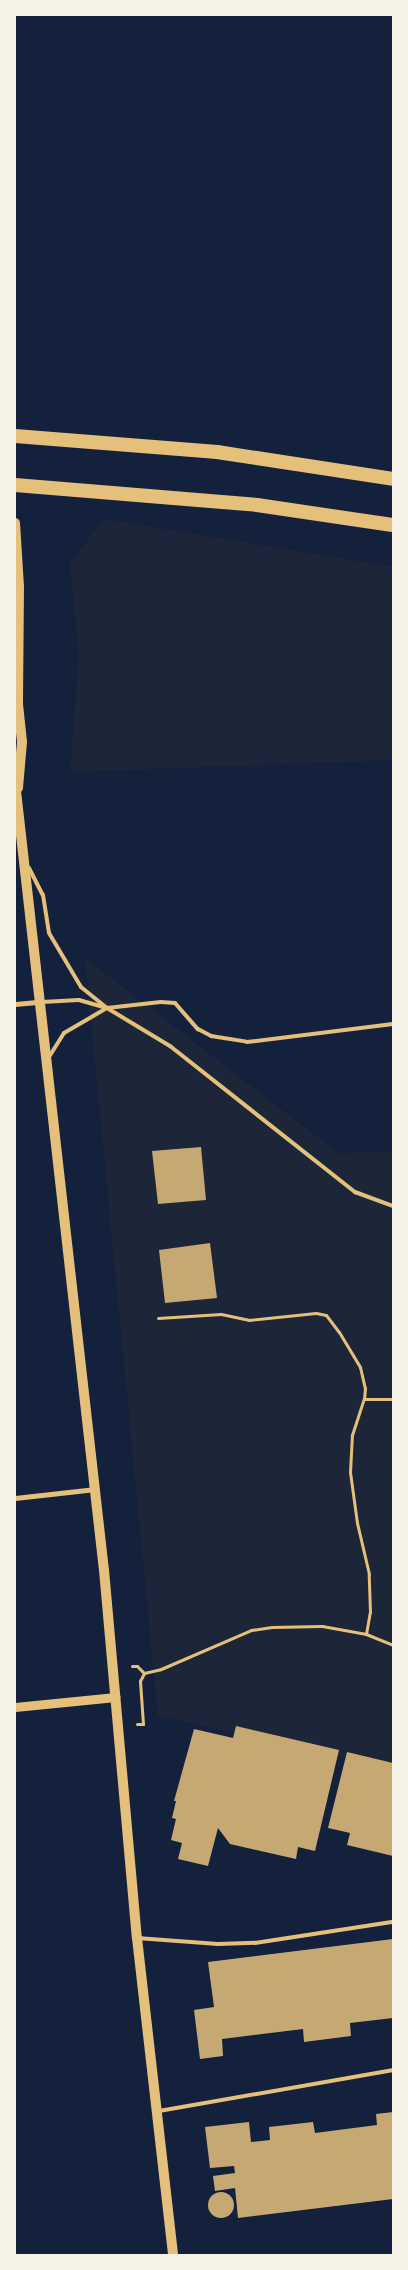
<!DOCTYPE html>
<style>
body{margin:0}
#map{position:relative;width:408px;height:2270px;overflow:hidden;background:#14213d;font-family:Helvetica,sans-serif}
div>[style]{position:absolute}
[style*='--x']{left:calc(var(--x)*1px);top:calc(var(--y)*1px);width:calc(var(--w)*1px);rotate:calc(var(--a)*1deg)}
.green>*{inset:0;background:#1d2539}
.building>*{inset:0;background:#c6a872}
.round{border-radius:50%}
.path>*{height:3px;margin:-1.5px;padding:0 1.5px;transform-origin:1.5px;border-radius:1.5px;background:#e5c07b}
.service>*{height:4px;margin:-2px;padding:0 2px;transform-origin:2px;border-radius:2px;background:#e5c07b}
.minor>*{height:5px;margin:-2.5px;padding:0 2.5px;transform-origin:2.5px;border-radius:2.5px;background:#e5c07b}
.tertiary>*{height:9px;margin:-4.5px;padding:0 4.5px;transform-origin:4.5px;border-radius:4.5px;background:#e5c07b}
.secondary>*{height:10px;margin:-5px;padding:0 5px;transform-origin:5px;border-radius:5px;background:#e5c07b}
.motorway>*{height:14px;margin:-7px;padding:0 7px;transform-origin:7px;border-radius:7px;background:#e5c07b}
span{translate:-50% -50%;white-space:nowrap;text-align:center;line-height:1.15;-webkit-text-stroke:4.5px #f6f1e7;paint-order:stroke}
.frame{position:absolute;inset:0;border:16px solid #f6f1e7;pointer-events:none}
</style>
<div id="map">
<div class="green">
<div style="clip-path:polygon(104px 519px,393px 567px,393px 760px,70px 772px,79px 656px,70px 563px)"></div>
<div style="clip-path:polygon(85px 958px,338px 1153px,393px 1152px,393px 1768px,158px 1716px)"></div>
</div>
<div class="building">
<div style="clip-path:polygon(201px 1147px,206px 1200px,158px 1204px,152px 1151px)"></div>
<div style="clip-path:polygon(210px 1243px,217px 1298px,165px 1303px,159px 1250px)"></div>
<div style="clip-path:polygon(236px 1726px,339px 1750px,315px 1851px,298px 1847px,296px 1859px,230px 1844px,218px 1828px,208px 1866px,178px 1859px,182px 1843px,171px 1840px,176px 1819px,172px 1818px,176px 1801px,174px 1801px,194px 1729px,233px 1738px)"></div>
<div style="clip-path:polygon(347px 1752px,393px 1763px,393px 1856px,347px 1845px,350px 1833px,328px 1828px)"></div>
<div style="clip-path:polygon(393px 1939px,393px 2018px,350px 2023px,351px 2036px,304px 2042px,303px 2029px,222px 2039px,223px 2056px,200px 2059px,194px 2010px,214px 2007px,208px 1962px)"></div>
<div style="clip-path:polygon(393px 2112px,393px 2199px,238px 2218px,235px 2188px,215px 2191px,213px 2176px,235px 2173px,234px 2166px,210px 2168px,205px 2127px,249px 2122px,251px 2142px,270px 2140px,269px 2127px,313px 2122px,315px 2133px,377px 2125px,376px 2114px)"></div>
<div class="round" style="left:208px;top:2192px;width:26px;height:26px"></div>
</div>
<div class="path">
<div style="--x:158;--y:1318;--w:63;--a:-3.6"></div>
<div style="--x:221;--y:1314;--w:29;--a:12"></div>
<div style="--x:249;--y:1320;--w:67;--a:-6"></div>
<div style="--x:316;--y:1313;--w:10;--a:11"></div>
<div style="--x:326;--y:1315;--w:21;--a:53"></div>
<div style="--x:339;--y:1332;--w:41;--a:59"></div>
<div style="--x:360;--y:1367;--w:22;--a:77"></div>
<div style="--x:365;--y:1388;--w:11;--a:95"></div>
<div style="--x:366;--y:1634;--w:22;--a:-80"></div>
<div style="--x:370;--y:1612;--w:38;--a:-92"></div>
<div style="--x:369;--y:1574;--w:52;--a:-103.2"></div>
<div style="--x:357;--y:1523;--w:51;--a:-97.8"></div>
<div style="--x:350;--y:1472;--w:37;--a:-87"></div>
<div style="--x:352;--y:1435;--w:38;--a:-72"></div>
<div style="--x:364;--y:1399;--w:29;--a:0"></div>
<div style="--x:132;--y:1666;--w:5;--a:0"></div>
<div style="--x:137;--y:1666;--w:10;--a:45"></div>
<div style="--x:137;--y:1724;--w:6;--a:0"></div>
<div style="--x:143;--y:1724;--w:43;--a:-94"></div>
<div style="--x:140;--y:1681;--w:9;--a:-63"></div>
<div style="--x:144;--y:1673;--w:17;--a:-13"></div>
<div style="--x:161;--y:1669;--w:98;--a:-23.4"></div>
<div style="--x:251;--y:1630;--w:21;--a:-8"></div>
<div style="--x:272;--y:1627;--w:50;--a:-1.1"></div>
<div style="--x:322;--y:1626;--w:45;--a:10.3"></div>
<div style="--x:366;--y:1634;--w:29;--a:22"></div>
</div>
<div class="service">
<div style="--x:29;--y:868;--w:30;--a:63"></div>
<div style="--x:43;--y:895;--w:38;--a:81"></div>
<div style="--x:49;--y:933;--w:63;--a:59.3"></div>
<div style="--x:81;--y:987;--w:33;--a:39"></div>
<div style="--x:107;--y:1008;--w:74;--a:31.1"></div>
<div style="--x:170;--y:1046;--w:236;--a:38.3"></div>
<div style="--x:355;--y:1192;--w:40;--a:20.2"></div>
<div style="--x:42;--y:1002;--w:37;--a:-3"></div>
<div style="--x:79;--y:1000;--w:29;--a:16"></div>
<div style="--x:107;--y:1008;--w:54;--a:-6.3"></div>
<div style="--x:161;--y:1002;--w:14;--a:4"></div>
<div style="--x:175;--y:1003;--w:35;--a:49"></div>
<div style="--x:198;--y:1029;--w:15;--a:28"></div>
<div style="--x:211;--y:1036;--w:36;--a:9"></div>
<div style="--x:247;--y:1042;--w:147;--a:-7"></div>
<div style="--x:49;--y:1057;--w:28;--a:-58"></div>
<div style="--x:64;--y:1033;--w:50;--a:-30.2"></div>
<div style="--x:137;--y:1938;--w:81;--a:4.2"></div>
<div style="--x:218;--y:1944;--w:37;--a:-2"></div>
<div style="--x:255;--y:1943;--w:140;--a:-8.7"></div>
<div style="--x:159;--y:2111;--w:238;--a:-9.9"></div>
</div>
<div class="minor">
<div style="--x:15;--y:1004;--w:25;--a:-5"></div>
<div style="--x:15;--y:1498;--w:81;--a:-6.4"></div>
</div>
<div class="tertiary">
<div style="--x:15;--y:1707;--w:101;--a:-5.7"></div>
</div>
<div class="secondary">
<div style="--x:15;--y:523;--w:64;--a:86.4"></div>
<div style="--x:19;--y:587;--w:117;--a:90.5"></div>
<div style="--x:18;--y:704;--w:38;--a:84"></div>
<div style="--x:22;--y:742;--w:46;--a:95"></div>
<div style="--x:15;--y:782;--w:793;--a:83.56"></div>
<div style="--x:104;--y:1570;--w:369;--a:84.9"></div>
<div style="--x:137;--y:1938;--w:319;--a:83.5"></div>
</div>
<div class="motorway">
<div style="--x:15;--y:436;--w:203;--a:4.5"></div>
<div style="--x:217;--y:452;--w:178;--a:8.7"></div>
<div style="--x:15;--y:485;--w:243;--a:4.7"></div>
<div style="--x:257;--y:505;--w:137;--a:8.4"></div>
</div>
<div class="frame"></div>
</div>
